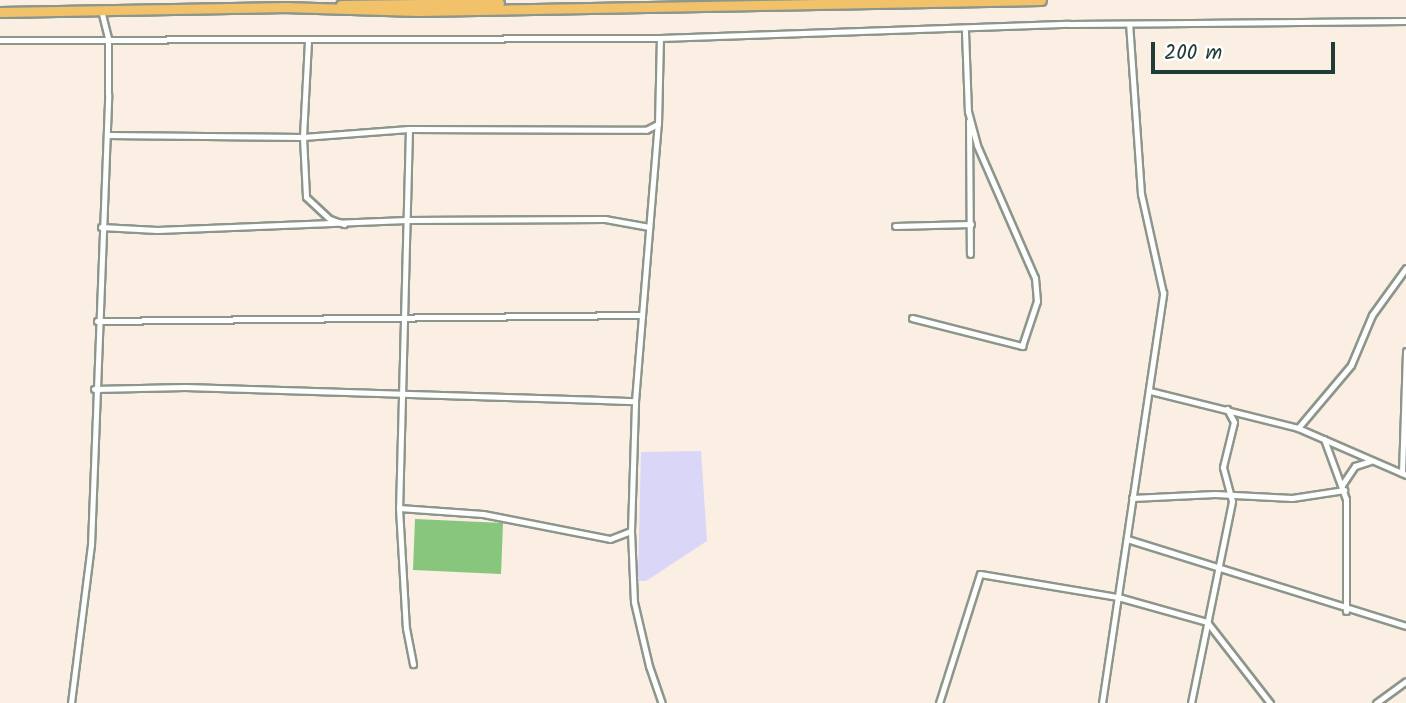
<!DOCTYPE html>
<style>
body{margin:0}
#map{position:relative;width:1406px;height:703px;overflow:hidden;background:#faefe2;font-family:Kalam,sans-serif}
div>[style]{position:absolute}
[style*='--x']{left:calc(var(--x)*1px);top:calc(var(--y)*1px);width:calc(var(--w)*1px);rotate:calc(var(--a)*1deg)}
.built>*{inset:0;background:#dad6f7}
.green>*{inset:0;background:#88c67d}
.roads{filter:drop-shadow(2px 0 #8c968b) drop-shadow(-2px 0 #8c968b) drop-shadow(0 2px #8c968b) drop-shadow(0 -2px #8c968b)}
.minor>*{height:5px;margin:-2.5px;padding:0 2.5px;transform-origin:2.5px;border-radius:2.5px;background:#fff}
.trunk>*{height:9px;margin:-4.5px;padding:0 4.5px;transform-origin:4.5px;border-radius:4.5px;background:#f2c26a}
span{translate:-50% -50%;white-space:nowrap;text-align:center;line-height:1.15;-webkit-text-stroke:5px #fff;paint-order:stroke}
.scale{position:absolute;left:1151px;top:42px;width:184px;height:32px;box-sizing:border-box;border:4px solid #1f3d34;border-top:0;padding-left:9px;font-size:21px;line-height:24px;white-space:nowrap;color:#1f3d34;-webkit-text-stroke:5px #fff;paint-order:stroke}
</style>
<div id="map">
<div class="built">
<div style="clip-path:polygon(701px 451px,707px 541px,646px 581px,638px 581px,641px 452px)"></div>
</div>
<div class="green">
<div style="clip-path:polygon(415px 519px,503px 523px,501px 574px,413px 570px)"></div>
</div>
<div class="roads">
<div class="minor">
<div style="--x:965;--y:31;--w:81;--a:87.9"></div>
<div style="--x:0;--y:40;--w:660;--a:-0.17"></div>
<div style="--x:660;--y:38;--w:409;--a:-2"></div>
<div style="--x:1069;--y:24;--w:337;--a:-0.5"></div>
<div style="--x:308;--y:41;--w:96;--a:93"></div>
<div style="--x:303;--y:137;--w:60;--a:87.1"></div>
<div style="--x:306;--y:197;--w:33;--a:43"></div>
<div style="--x:330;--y:219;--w:15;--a:20"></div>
<div style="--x:969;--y:121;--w:133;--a:89.6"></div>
<div style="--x:409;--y:129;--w:379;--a:91.5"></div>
<div style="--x:399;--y:508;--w:120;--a:86.7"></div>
<div style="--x:406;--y:628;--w:37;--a:79"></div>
<div style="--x:107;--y:135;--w:196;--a:0.6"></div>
<div style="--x:303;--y:137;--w:106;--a:-4.3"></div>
<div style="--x:409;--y:129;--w:237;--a:0.2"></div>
<div style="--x:646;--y:130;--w:13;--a:-27"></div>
<div style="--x:895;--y:226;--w:76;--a:-1.5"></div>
<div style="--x:101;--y:227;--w:56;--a:3.1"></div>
<div style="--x:157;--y:230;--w:250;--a:-2.3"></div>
<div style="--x:407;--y:220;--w:198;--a:-0.3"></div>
<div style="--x:605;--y:219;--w:45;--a:10.3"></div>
<div style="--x:912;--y:318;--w:114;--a:14.3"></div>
<div style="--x:1022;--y:346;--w:47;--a:-71.6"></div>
<div style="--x:1037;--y:301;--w:23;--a:-95"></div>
<div style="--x:1035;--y:278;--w:145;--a:-113.6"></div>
<div style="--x:977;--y:145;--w:35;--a:-105"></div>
<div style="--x:97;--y:321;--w:545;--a:-0.63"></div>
<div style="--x:94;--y:389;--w:91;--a:-1.3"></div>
<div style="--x:185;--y:387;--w:450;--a:1.8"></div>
<div style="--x:1150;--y:391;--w:153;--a:14"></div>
<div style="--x:1298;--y:428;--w:118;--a:23.5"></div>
<div style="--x:1298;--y:428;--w:82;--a:-49.9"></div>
<div style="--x:1351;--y:365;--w:54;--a:-67.2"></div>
<div style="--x:1372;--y:315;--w:58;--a:-54.1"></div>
<div style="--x:1324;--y:439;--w:64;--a:69.9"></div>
<div style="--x:1346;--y:499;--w:112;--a:90"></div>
<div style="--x:1402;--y:473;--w:122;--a:-88.1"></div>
<div style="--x:1342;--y:485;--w:23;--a:-56"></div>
<div style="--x:1355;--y:466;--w:16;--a:-18"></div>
<div style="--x:1132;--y:498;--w:83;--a:-2.8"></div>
<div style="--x:1215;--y:494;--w:77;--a:3"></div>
<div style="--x:1292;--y:498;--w:53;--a:-8.7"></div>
<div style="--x:399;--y:508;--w:84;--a:4.1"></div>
<div style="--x:483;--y:514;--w:129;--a:11.1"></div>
<div style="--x:610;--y:539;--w:22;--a:-21"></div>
<div style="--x:631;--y:531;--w:130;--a:-88.2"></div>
<div style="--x:635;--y:401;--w:278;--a:-85.3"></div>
<div style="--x:658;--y:124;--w:86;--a:-88.7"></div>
<div style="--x:631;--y:531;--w:71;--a:87.6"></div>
<div style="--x:634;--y:602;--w:66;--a:76.8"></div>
<div style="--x:649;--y:666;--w:39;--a:71"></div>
<div style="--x:1127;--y:539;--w:292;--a:17.3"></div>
<div style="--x:71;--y:703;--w:159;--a:-82.8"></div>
<div style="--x:91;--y:545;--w:451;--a:-87.8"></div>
<div style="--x:108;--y:94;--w:56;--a:-90"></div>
<div style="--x:108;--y:38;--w:29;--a:-104"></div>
<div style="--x:939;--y:703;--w:135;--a:-72.4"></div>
<div style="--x:980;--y:574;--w:140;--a:9.5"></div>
<div style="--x:1118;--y:597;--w:92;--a:15.7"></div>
<div style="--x:1207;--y:622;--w:103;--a:52.1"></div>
<div style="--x:1102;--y:703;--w:415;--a:-81.5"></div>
<div style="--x:1163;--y:293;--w:101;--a:-102.5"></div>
<div style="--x:1141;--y:194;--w:170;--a:-94"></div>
<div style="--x:1191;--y:703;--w:206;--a:-78.5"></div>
<div style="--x:1232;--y:501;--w:35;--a:-105"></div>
<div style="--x:1223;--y:467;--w:46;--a:-76.3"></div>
<div style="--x:1234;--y:422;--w:15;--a:-118"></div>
<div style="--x:1376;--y:703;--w:37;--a:-36"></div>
</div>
<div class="trunk">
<div style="--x:341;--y:5;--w:158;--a:-0.7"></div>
<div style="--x:283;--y:7;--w:135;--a:1.7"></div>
<div style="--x:418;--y:11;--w:623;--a:-1.01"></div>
<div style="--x:0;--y:12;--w:289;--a:-1"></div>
</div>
</div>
<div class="scale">200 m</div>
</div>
